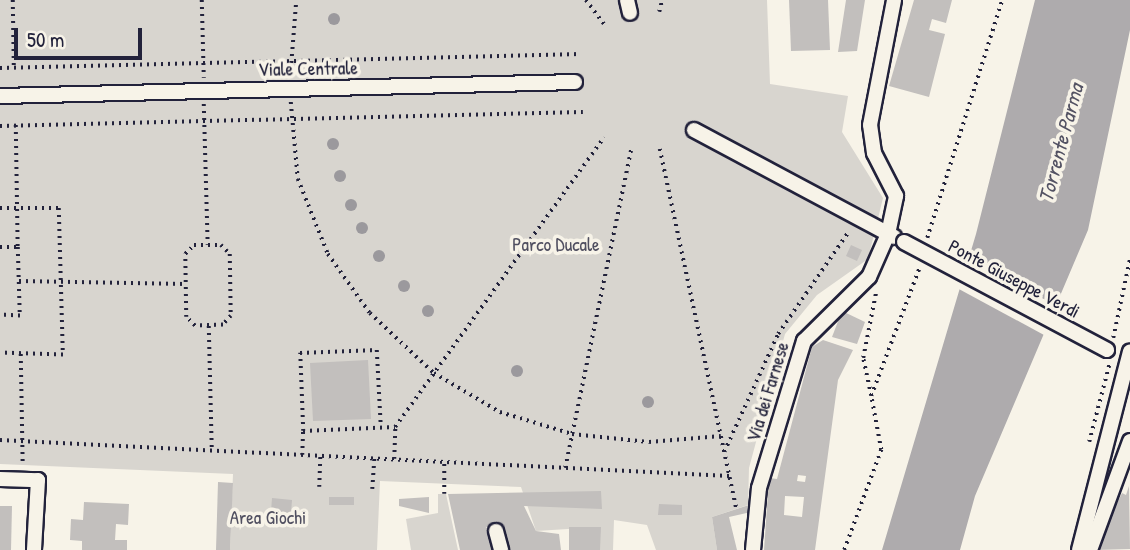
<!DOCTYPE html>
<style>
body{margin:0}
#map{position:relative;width:1130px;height:550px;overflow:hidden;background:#f7f3e8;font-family:"Patrick Hand",sans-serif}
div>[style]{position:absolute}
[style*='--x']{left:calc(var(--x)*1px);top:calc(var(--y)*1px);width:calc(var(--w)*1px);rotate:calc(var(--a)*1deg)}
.green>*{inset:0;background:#d8d5cf}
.water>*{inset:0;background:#aeabad}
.pier>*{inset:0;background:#f7f3e8}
.building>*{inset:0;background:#c2bfbd}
.path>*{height:3.5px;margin-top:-1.75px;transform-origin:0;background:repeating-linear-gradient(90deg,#22223b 0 2px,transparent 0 7px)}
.roads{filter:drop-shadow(2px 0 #22223b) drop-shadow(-2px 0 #22223b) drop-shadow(0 2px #22223b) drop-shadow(0 -2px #22223b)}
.street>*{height:14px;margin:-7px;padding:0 7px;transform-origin:7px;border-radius:7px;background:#f7f3e8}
.bridges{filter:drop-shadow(2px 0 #22223b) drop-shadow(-2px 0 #22223b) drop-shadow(0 2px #22223b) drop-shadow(0 -2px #22223b)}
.street-bridge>*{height:14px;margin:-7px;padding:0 7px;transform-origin:7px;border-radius:7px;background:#f7f3e8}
.trees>*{width:12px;height:12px;margin:-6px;border-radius:50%;background:#9b999d}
span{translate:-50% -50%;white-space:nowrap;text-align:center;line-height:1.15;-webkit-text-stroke:7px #f7f3e8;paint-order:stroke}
.street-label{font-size:19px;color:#22223b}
.park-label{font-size:19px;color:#504f60}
.water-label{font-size:21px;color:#535263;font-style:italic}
.scale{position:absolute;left:14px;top:28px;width:128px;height:32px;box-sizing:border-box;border:4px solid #22223b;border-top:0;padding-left:9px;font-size:21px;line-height:24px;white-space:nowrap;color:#22223b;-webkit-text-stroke:5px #f7f3e8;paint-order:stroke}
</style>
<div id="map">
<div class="green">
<div style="clip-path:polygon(0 0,767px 0,770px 84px,848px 96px,842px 132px,883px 198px,868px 259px,817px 295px,785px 334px,749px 468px,748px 505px,712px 517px,717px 550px,656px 550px,647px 525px,614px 520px,613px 550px,600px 550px,600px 527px,536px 531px,521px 487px,380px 481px,377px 550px,230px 550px,233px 474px,0 464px)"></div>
<div style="clip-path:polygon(438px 494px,446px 494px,458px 550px,411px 550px,406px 519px,438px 513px)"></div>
</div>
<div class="water">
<div style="clip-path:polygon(1035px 0,1130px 0,1130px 30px,1088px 230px,975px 496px,960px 550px,882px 550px,976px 234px)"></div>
</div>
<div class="pier">
<div style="clip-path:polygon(966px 258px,1057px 306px,1044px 335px,957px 288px)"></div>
</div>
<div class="building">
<div style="clip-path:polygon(789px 0,828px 0,830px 50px,791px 51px)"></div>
<div style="clip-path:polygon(846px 0,865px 0,857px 51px,838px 52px)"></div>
<div style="clip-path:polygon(914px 0,952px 0,946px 23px,932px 19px,929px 30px,945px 34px,929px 97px,889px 86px)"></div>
<div style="clip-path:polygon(851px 245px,862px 250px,857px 261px,846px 256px)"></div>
<div style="clip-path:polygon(842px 311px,865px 322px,857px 344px,832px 337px)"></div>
<div style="clip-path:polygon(evenodd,823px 340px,853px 350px,838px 380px,815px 550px,764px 550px,769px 478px,777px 479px,812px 347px,823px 340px,798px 475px,806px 476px,805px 482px,797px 481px,798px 475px,823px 340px,785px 496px,804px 497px,802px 517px,784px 515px,785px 496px)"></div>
<div style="clip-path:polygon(368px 360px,371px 419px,313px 421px,310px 363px)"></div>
<div style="clip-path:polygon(218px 482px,233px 483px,230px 550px,216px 550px)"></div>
<div style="clip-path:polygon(1129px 486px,1130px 549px,1094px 550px,1122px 493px,1126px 495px)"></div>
<div style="clip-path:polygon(601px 491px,602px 509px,524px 506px,536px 531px,559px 534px,561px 550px,510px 550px,504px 525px,486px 527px,492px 550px,460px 550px,448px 494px)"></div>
<div style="clip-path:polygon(329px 497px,354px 497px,354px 505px,329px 505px)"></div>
<div style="clip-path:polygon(429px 497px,429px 513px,399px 506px,399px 499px)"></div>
<div style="clip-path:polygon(272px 498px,292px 500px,291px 513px,271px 512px)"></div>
<div style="clip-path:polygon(84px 502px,129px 504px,128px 525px,116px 524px,115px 540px,127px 540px,127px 550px,82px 550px,82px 541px,70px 540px,71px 519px,83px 520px)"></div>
<div style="clip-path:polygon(659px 504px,682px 505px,682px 515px,658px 515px)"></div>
<div style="clip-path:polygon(749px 505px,751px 512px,729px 517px,737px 550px,717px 550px,712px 517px)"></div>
<div style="clip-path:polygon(0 506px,12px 506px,11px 550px,0 550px)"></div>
<div style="clip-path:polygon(569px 527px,601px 527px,600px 550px,569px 550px)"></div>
</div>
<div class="path">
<div style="--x:13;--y:0;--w:67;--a:89.1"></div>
<div style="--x:202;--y:0;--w:78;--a:88.5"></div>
<div style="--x:586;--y:0;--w:30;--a:53"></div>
<div style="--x:659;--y:12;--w:12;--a:-76"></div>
<div style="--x:0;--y:68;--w:581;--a:-1.38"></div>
<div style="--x:290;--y:77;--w:77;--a:-85.5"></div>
<div style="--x:291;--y:102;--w:77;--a:84.8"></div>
<div style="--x:298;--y:179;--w:81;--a:68.2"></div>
<div style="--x:328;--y:254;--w:72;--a:54.6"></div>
<div style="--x:370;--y:313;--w:88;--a:43.2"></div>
<div style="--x:434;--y:373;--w:77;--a:30.6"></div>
<div style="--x:500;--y:412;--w:75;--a:17"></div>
<div style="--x:572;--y:434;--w:77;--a:5.9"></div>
<div style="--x:649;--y:442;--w:72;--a:-4.8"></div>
<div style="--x:204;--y:104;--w:141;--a:88.4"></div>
<div style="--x:16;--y:125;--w:122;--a:89.1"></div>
<div style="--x:0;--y:126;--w:583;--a:-1.38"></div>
<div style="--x:660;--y:149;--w:367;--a:78"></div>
<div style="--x:0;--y:208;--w:59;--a:0"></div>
<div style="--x:59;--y:208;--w:147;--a:88.4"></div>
<div style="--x:63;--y:355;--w:63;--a:-178.2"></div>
<div style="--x:927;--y:238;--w:250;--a:-72.5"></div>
<div style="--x:194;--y:245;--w:27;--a:0"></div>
<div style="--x:221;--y:245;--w:13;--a:45"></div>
<div style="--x:230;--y:254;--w:62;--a:89.1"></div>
<div style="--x:231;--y:316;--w:12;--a:132"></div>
<div style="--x:223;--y:325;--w:28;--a:178"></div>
<div style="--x:195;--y:326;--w:13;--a:-135"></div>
<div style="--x:186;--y:317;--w:63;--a:-90.9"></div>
<div style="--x:185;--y:254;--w:13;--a:-45"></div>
<div style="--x:0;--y:247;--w:18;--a:0"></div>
<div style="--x:18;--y:247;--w:69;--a:88.3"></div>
<div style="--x:20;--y:316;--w:20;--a:-177"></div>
<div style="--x:19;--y:281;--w:167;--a:1"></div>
<div style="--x:209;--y:326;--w:123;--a:88.6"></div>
<div style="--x:1113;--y:338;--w:82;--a:-78"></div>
<div style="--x:21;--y:354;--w:110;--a:89"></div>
<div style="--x:871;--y:396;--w:39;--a:-102"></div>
<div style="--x:863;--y:358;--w:67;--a:-78.9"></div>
<div style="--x:303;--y:431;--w:78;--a:-92.2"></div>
<div style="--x:300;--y:353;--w:77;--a:-2.2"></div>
<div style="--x:377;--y:350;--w:77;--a:87"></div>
<div style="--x:0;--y:440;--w:730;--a:2.83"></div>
<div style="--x:1089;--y:442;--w:80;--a:-75.4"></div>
<div style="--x:724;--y:452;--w:130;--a:-65.4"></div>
<div style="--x:778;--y:334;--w:125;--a:-55.4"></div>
<div style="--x:302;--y:455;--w:24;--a:-88"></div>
<div style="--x:303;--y:431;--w:92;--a:-2.5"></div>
<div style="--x:395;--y:427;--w:357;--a:-54.2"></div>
<div style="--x:394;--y:459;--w:32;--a:-88"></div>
<div style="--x:565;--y:468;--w:326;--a:-78.3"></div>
<div style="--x:319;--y:487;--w:31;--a:-88"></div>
<div style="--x:372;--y:489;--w:31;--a:-86"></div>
<div style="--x:444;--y:494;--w:32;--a:-90"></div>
<div style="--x:844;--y:550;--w:107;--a:-69.7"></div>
<div style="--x:881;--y:450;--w:55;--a:-100.5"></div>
<div style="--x:871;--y:396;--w:139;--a:-69.3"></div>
</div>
<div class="roads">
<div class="street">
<div style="--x:627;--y:0;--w:13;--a:77"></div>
<div style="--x:0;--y:96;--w:575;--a:-1.39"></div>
<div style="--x:694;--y:130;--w:227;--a:28.1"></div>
<div style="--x:0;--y:479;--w:38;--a:2"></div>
<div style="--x:38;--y:480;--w:70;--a:93.3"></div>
<div style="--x:496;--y:531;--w:20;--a:75"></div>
<div style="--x:753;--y:550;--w:62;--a:-84.5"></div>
<div style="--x:759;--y:488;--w:154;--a:-73"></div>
<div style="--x:804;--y:341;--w:91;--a:-44.6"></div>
<div style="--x:869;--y:277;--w:47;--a:-66.2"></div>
<div style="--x:888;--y:234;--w:39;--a:-78"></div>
<div style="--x:896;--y:196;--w:48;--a:-117.1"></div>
<div style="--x:874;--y:153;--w:28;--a:-98"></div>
<div style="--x:870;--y:125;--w:127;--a:-79.1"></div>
<div style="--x:1079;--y:550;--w:205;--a:-75.6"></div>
<div style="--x:1090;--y:550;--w:116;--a:-69.8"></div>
</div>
</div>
<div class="bridges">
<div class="street-bridge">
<div style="--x:904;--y:242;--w:230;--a:28"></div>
</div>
</div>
<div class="trees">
<div style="left:334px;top:19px"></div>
<div style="left:333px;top:144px"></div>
<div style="left:340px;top:176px"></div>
<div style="left:351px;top:205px"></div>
<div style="left:362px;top:228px"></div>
<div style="left:379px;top:256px"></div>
<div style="left:404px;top:286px"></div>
<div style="left:428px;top:311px"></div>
<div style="left:517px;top:371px"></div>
<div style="left:648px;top:402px"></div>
</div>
<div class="street-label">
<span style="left:308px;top:69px;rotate:-1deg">Viale Centrale</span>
<span style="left:1014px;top:279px;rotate:28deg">Ponte Giuseppe Verdi</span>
<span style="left:768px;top:392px;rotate:-73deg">Via dei Farnese</span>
</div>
<div class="park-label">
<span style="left:556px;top:245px">Parco Ducale</span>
<span style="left:268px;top:518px">Area Giochi</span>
</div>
<div class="water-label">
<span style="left:1061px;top:143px;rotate:-75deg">Torrente Parma</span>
</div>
<div class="scale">50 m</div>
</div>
